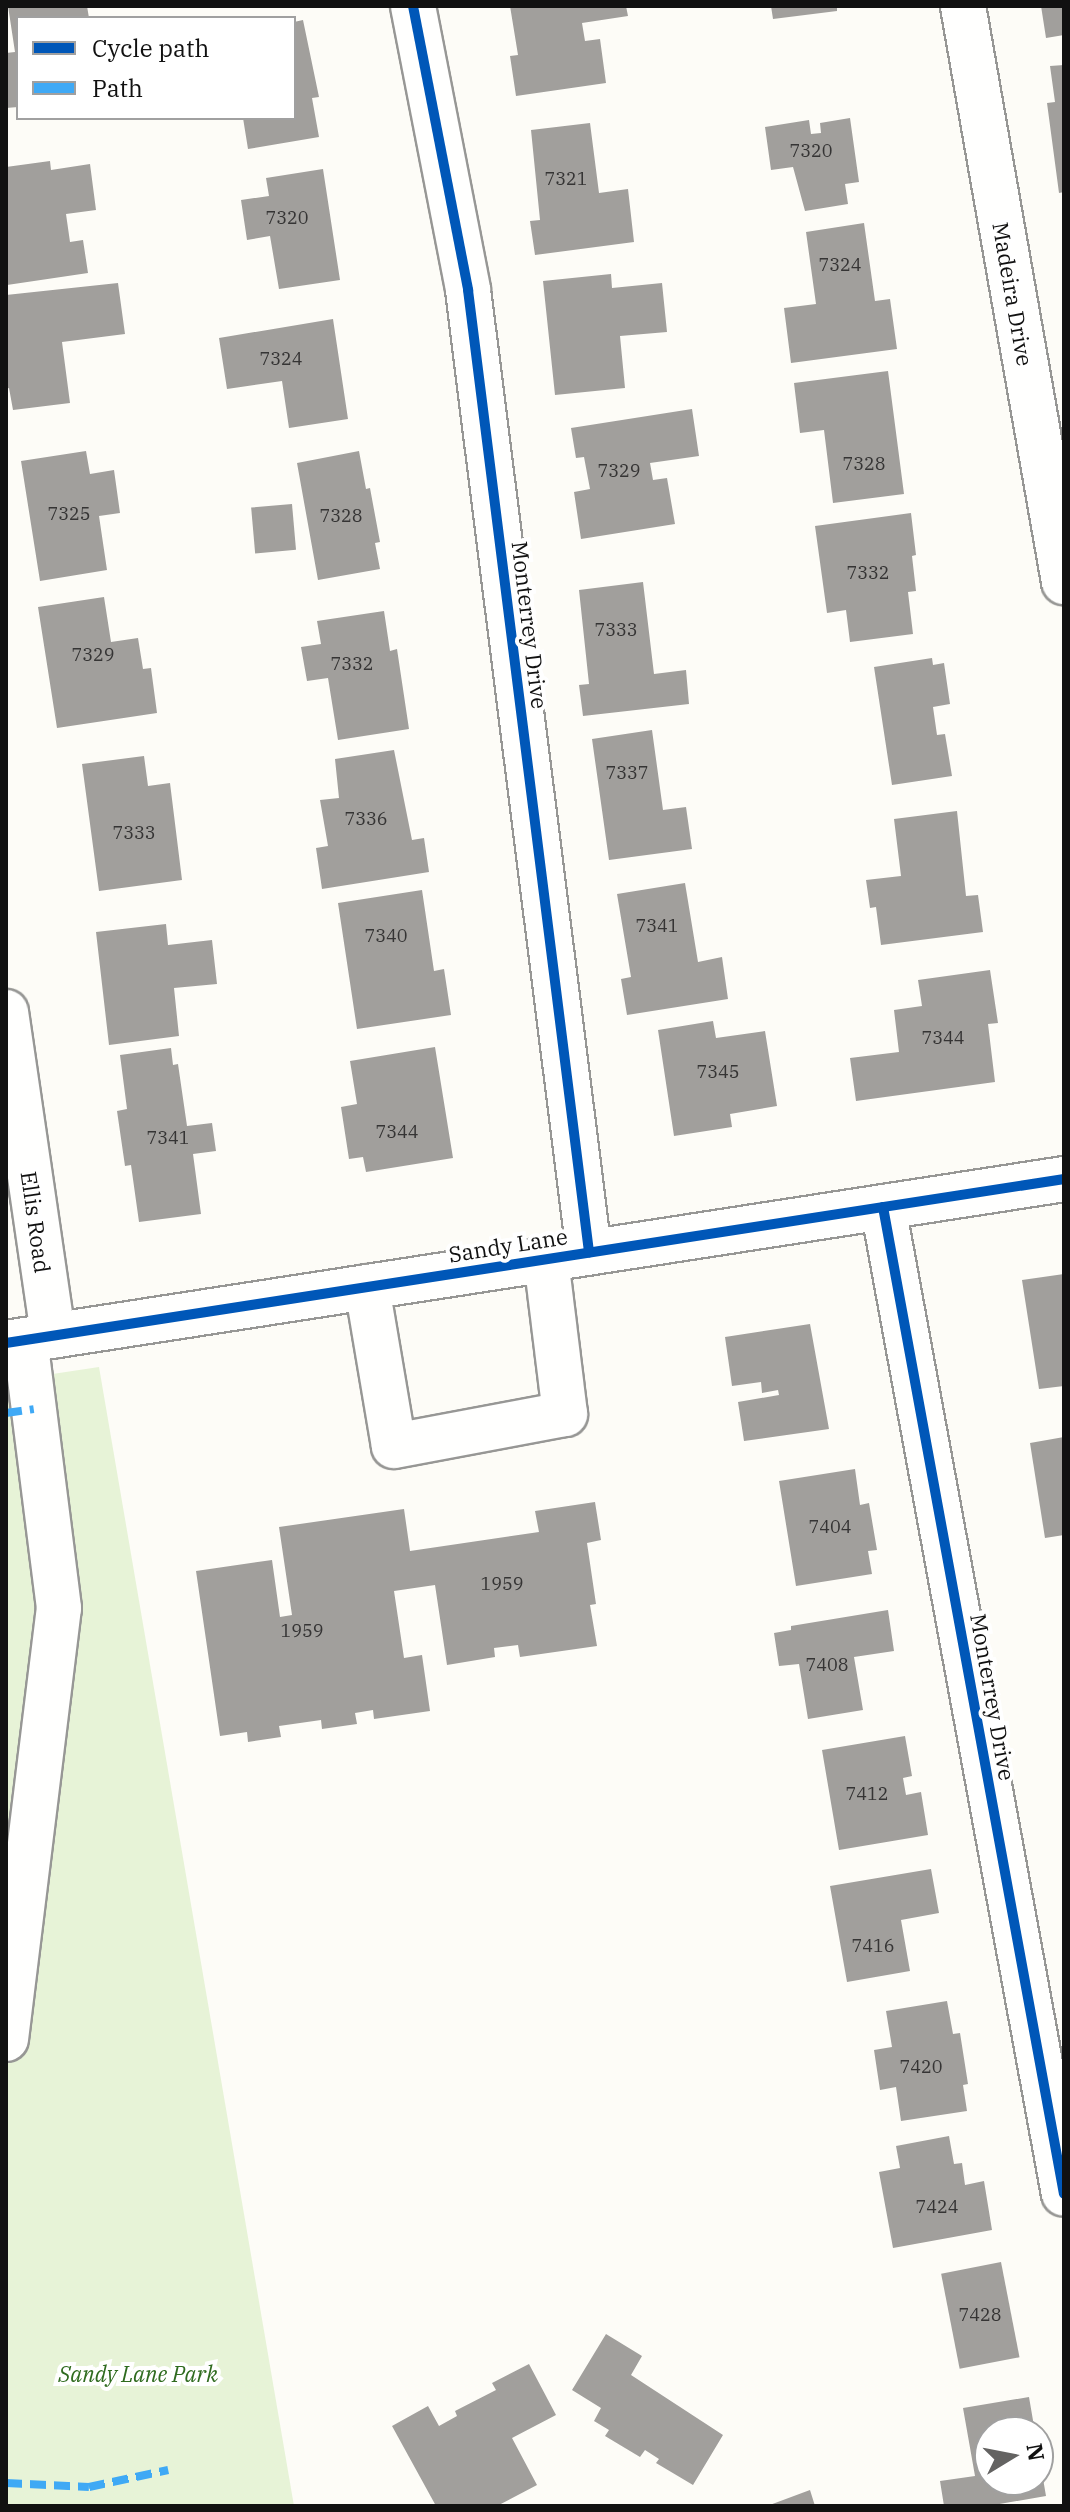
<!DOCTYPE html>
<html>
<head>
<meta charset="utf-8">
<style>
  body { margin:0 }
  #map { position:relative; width:1070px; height:2512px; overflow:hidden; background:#fdfcf7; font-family:"IBM Plex Serif",serif }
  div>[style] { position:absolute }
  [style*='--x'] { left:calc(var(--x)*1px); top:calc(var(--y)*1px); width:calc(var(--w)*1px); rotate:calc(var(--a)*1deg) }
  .green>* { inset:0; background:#e7f3d7 }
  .building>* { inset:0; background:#a19f9c; transform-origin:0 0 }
  .roads { filter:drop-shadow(2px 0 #979795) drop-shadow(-2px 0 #979795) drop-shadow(0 2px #979795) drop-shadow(0 -2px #979795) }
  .minor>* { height:44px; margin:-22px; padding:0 22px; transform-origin:22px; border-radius:22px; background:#fffffe }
  .quiet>* { height:8px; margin-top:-4px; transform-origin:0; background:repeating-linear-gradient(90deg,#3fa9f5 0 16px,transparent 0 24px) }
  .cycleway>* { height:10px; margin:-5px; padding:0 5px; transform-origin:5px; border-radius:5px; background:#0057b8 }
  span { translate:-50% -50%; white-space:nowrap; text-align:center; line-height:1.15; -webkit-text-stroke:8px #fff; paint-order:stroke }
  .number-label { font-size:18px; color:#353434 }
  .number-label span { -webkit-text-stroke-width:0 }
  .street-label { font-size:22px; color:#111 }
  .park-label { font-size:22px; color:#2f6b1f; font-style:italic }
  .frame { position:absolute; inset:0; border:8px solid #111; pointer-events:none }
  .legend { position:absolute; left:16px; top:16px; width:280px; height:104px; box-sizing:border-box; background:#fff; border:2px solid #a0a0a0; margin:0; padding:10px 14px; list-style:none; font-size:24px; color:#111 }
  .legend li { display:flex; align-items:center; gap:16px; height:40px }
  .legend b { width:40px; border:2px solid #a0a0a0 }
  .north { position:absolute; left:974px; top:2416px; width:80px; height:80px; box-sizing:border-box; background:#fff; border:2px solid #a0a0a0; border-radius:50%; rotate:80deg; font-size:22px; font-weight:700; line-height:32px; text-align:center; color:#111 }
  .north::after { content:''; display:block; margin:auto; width:28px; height:36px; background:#646362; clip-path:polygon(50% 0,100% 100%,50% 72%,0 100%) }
</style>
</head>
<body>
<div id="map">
  <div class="green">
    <i style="clip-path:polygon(99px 1367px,294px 2506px,6px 2506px,6px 1381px)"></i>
  </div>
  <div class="building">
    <i style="clip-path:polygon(8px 6px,87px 6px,89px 18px,18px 18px,18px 107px,6px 108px,6px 53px,15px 52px)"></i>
    <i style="clip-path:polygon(510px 6px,626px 6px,628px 16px,582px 23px,585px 41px,600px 39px,606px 83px,516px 96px,510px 56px,518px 55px)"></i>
    <i style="clip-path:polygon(771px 6px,837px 6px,837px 11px,773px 19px)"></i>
    <i style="clip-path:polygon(1041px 6px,1064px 6px,1064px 35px,1046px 38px)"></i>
    <i style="clip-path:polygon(303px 20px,319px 97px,312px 98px,319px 137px,248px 149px,243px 118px,294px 118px,294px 22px)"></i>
    <i style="clip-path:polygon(1064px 65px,1064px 192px,1059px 193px,1047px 103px,1055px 102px,1050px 66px)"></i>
    <i style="clip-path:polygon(850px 118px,859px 182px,845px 184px,848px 204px,805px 211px,793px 167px,771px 170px,765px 127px,809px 120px,811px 134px,821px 133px,820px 123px)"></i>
    <i style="clip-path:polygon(590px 123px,599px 193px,628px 189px,634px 242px,535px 255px,530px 221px,540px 220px,531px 130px)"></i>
    <i style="clip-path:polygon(50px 161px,51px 170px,90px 164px,96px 210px,66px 214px,70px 242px,83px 240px,88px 273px,7px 285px,6px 167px)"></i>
    <i style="clip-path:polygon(323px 169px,340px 280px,279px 289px,270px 236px,247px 240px,241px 200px,269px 196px,266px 178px)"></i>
    <i style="clip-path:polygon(864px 223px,875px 301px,890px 299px,897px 349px,791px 363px,784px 308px,816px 304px,806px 232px)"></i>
    <i style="clip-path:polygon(611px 274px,612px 288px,662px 283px,667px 332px,620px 336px,625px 388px,555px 395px,543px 281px)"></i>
    <i style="clip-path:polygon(118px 283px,125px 334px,62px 342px,70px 403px,13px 410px,9px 388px,6px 389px,6px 295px)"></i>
    <i style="clip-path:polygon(333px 319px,348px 419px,289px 428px,282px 381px,227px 389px,219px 338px)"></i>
    <i style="clip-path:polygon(888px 371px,904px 494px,833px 503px,824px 430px,800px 433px,794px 383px)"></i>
    <i style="clip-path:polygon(692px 409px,699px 456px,650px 463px,653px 480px,667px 478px,675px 524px,581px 539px,574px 492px,590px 489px,584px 457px,576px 458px,571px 428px)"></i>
    <i style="clip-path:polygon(86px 451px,90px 474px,114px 470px,120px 513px,99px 516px,107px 570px,40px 581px,21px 461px)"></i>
    <i style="clip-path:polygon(359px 451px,366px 489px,370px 488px,380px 542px,375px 543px,380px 569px,318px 580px,297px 463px)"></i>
    <i style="left:292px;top:504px;width:46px;height:41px;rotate:85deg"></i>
    <i style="clip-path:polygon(911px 513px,916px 555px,912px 556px,916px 591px,908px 592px,913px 634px,850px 642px,846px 610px,827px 613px,815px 526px)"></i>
    <i style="clip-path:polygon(643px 582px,654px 674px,686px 670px,689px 704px,583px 716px,579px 685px,589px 684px,579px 590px)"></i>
    <i style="clip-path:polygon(104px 597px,111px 642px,138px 638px,143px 669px,151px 668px,157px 713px,57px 728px,38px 607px)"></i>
    <i style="clip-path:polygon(384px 611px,390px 651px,397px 649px,409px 729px,338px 740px,328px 678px,307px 681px,301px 647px,321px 644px,317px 621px)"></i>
    <i style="clip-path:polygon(932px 658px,933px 665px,944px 663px,950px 704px,933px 707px,937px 735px,945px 734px,952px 776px,892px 785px,874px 667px)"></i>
    <i style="clip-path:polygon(652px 730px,663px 810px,686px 807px,692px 849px,609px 860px,592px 739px)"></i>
    <i style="clip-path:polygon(394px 750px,412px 840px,424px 838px,429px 872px,322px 889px,316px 848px,328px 846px,320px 800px,339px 798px,335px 759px)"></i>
    <i style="clip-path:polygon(144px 756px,148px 786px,170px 783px,182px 880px,99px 891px,82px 764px)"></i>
    <i style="clip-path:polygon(957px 811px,966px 896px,978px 895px,983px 932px,881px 945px,876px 907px,870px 908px,866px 880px,901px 876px,894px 819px)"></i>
    <i style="clip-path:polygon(685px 883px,698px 962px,722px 957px,728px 999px,627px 1015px,621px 979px,631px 977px,617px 894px)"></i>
    <i style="clip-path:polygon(422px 890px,434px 971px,444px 969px,451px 1015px,357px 1029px,338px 903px)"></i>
    <i style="clip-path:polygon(166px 924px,168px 945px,212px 940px,217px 984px,174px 988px,179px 1036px,109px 1045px,96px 932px)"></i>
    <i style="clip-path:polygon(990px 970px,998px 1023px,988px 1024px,995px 1082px,856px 1101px,850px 1058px,899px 1052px,894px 1010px,922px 1006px,918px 980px)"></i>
    <i style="clip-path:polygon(713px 1021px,716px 1038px,765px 1031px,777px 1106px,730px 1114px,732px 1127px,674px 1136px,658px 1030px)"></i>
    <i style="clip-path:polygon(435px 1047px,453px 1158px,366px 1172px,363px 1157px,349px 1159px,341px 1107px,357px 1104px,350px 1061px)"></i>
    <i style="clip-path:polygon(171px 1048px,173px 1065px,178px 1064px,187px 1126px,212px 1123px,216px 1151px,193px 1154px,201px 1214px,139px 1222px,131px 1165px,125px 1166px,117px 1111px,127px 1109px,120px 1055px)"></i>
    <i style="clip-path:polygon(1064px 1274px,1064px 1386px,1039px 1389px,1022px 1280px)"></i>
    <i style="clip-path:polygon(810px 1324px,829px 1429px,744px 1441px,738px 1402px,779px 1395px,778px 1390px,762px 1393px,761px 1382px,732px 1386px,725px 1337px)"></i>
    <i style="clip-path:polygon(1064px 1437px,1064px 1535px,1045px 1538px,1030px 1443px)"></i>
    <i style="clip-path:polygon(855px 1469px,860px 1505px,869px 1503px,877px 1550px,868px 1551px,872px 1574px,796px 1586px,779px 1481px)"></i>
    <i style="clip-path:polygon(595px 1502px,601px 1540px,587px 1543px,596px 1604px,590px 1605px,597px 1646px,520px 1657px,518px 1645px,494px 1648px,495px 1657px,447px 1665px,435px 1585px,394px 1591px,404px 1658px,422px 1655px,430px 1711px,374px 1719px,373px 1710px,355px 1713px,357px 1724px,322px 1729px,321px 1720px,279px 1726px,281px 1737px,248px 1742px,247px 1732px,220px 1736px,196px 1571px,272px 1560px,280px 1617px,292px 1615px,279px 1527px,404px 1509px,410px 1551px,539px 1532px,535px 1511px)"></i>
    <i style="clip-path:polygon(888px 1610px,894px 1651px,854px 1657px,863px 1710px,808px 1719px,799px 1664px,779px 1666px,774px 1633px,791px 1630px,791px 1626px)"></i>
    <i style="clip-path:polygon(905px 1736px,912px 1776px,903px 1778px,906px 1795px,921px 1792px,928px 1835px,839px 1850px,822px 1750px)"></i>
    <i style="clip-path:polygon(931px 1869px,939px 1913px,901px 1920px,910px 1971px,847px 1982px,830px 1886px)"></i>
    <i style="clip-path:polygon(947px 2001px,953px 2034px,960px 2033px,968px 2084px,963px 2085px,967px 2111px,901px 2121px,896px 2087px,880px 2090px,874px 2050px,892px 2047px,886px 2011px)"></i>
    <i style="clip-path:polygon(949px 2136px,954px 2164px,962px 2163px,965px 2185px,984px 2181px,992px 2230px,893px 2248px,879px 2172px,900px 2168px,896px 2146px)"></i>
    <i style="left:1001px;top:2262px;width:97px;height:61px;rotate:79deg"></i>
    <i style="clip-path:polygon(606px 2334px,642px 2356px,631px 2375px,723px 2435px,693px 2485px,656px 2463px,659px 2459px,645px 2450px,640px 2457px,605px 2436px,609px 2430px,594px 2421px,601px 2408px,572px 2390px)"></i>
    <i style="clip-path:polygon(529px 2364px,556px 2415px,512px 2438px,537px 2485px,497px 2506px,436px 2506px,392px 2426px,428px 2406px,439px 2426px,457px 2416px,455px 2411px,496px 2390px,492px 2383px)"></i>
    <i style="clip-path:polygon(1029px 2397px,1035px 2432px,990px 2432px,990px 2480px,1038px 2480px,1040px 2461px,1046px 2496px,988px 2506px,944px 2506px,940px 2481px,975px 2476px,963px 2408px)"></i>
    <i style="clip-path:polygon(810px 2490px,815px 2506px,767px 2506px)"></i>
  </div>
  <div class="roads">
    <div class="minor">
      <i style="--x:413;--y:6;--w:289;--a:79"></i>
      <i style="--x:468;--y:290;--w:970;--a:82.83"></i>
      <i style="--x:963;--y:6;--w:585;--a:80.05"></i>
      <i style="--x:6;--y:1012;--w:327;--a:81.7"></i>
      <i style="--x:883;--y:1207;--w:1003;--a:79.61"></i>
      <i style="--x:367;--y:1287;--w:161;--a:80.4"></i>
      <i style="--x:394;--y:1446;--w:174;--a:-10.6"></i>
      <i style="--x:565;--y:1414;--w:156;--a:-97"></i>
      <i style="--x:6;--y:1343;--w:1071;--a:-8.81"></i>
      <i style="--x:6;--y:2039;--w:434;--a:-83"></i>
      <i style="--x:59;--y:1608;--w:270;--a:-97.2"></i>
    </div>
  </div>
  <div class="quiet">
    <i style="--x:6;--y:1413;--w:28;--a:-8"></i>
    <i style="--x:6;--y:2483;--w:83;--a:2.8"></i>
    <i style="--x:89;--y:2487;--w:81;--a:-12.1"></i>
  </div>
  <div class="cycleway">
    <i style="--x:413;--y:6;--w:289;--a:79"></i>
    <i style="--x:468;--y:290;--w:970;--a:82.83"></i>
    <i style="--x:883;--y:1207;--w:1003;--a:79.61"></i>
    <i style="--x:6;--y:1343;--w:1071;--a:-8.81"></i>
  </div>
  <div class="number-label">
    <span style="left:811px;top:151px">7320</span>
    <span style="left:566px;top:179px">7321</span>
    <span style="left:287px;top:218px">7320</span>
    <span style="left:840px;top:265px">7324</span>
    <span style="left:281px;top:359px">7324</span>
    <span style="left:864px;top:464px">7328</span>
    <span style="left:619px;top:471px">7329</span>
    <span style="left:69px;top:514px">7325</span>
    <span style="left:341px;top:516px">7328</span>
    <span style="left:868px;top:573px">7332</span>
    <span style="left:616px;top:630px">7333</span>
    <span style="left:93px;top:655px">7329</span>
    <span style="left:352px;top:664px">7332</span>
    <span style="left:627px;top:773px">7337</span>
    <span style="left:366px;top:819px">7336</span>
    <span style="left:134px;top:833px">7333</span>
    <span style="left:657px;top:926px">7341</span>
    <span style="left:386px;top:936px">7340</span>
    <span style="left:943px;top:1038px">7344</span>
    <span style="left:718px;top:1072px">7345</span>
    <span style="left:397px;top:1132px">7344</span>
    <span style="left:168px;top:1138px">7341</span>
    <span style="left:830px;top:1527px">7404</span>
    <span style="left:502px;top:1584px">1959</span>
    <span style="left:302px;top:1631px">1959</span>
    <span style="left:827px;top:1665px">7408</span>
    <span style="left:867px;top:1794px">7412</span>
    <span style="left:873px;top:1946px">7416</span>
    <span style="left:921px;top:2067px">7420</span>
    <span style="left:937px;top:2207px">7424</span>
    <span style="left:980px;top:2315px">7428</span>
  </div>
  <div class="street-label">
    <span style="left:1013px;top:294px;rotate:80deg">Madeira Drive</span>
    <span style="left:530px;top:625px;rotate:83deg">Monterrey Drive</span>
    <span style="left:36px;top:1222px;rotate:82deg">Ellis Road</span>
    <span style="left:508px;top:1245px;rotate:-9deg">Sandy Lane</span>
    <span style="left:993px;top:1697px;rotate:80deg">Monterrey Drive</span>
  </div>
  <div class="park-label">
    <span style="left:138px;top:2374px">Sandy Lane Park</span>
  </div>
  <div class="frame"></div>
  <ul class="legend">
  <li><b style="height:10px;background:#0057b8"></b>Cycle path</li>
  <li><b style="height:10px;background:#3fa9f5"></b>Path</li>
  </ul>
  <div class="north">N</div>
</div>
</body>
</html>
